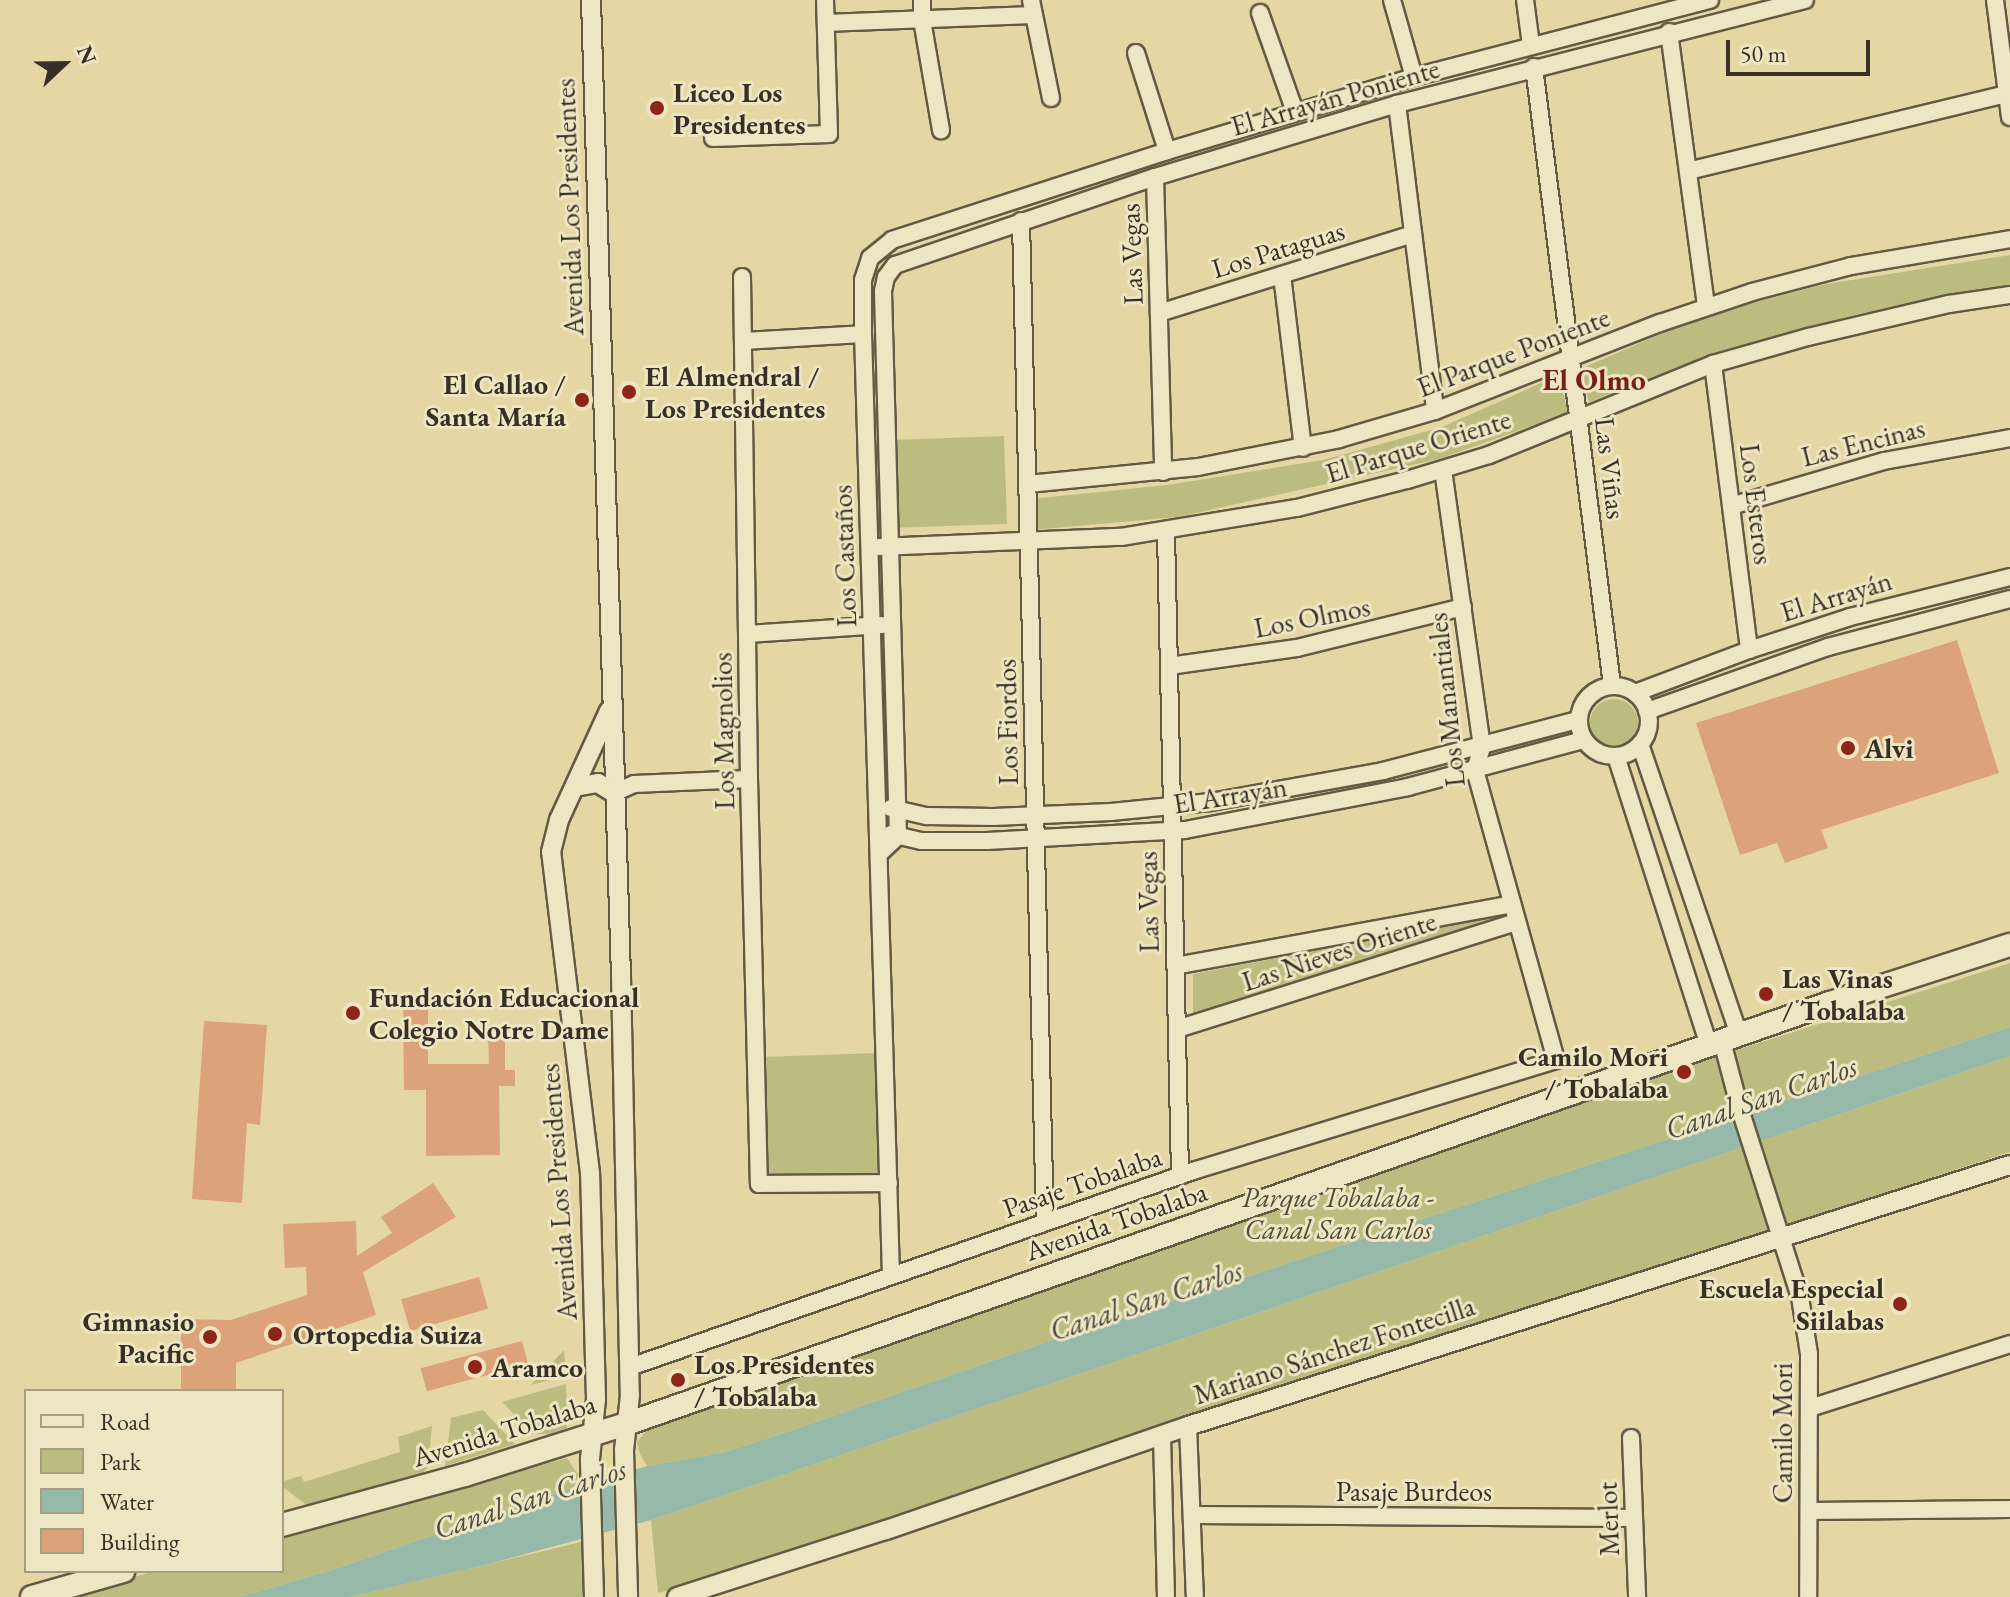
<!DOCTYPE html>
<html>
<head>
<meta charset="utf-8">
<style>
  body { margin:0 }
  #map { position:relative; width:2010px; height:1597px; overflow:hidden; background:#e5d7a3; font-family:"EB Garamond",serif }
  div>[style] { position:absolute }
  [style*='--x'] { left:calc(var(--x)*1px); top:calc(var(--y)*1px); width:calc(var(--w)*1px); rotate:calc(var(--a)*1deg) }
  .green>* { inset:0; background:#bcbc80; transform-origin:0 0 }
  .round { border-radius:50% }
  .water>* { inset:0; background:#96b9aa }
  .building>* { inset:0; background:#dca279; transform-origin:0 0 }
  .roads { filter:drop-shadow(2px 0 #635a45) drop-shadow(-2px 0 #635a45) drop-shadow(0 2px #635a45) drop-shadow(0 -2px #635a45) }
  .minor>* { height:16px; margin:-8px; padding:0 8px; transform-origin:8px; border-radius:8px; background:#eee5c3 }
  .minor>.ring { margin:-8px; padding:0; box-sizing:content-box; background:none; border:16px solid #eee5c3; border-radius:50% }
  .tertiary>* { height:18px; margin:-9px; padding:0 9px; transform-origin:9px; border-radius:9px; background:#eee5c3 }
  .secondary>* { height:22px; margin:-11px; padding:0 11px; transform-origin:11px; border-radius:11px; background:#eee5c3 }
  .dots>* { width:22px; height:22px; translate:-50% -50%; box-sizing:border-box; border:4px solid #eee5c3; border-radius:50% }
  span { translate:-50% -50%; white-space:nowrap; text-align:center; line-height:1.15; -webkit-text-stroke:6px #eee5c3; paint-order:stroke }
  .poi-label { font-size:28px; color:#383026; font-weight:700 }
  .left { translate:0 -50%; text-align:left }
  .right { translate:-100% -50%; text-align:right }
  .street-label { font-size:28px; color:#383026 }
  .park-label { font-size:28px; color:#524c38; font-style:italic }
  .neighbourhood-label { font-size:30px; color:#7a1f14; font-weight:700 }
  .water-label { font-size:30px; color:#4b4b40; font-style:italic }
  .legend { position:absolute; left:24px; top:1389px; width:260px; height:184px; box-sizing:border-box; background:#eee5c3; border:2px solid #a59d84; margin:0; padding:10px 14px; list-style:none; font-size:24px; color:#383026 }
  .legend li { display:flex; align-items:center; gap:16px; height:40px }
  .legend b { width:40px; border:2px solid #a59d84 }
  .north { position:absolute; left:24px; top:24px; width:80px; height:80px; -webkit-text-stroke:6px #eee5c3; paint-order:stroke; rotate:68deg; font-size:22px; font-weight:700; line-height:32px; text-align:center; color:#383026 }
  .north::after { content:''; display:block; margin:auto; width:28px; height:36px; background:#383026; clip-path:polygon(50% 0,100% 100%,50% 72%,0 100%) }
  .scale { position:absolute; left:1726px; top:40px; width:144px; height:36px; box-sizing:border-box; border:4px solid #383026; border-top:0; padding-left:10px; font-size:24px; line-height:28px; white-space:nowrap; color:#383026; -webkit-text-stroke:6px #eee5c3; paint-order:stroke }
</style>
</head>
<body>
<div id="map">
  <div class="green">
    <i style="clip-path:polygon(2010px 255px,2010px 285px,1858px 314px,1713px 353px,1589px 402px,1580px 369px,1705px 315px,1826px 284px)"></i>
    <i style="clip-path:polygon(1559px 375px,1568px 413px,1439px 459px,1178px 517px,1032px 530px,1031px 499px,1167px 485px,1323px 460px,1442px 427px)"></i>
    <i style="left:1004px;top:436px;width:88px;height:112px;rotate:88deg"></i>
    <i class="round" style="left:1590px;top:699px;width:48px;height:48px"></i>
    <i style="clip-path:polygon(1504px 915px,1193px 1015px,1193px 974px)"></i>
    <i style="clip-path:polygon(2010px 963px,2010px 1027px,1047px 1342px,781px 1434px,721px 1453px,647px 1466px,640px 1454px,637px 1442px,646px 1431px,774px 1384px,1580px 1100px)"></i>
    <i style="left:878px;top:1053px;width:120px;height:116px;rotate:88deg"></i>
    <i style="clip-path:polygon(2010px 1056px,2010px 1152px,1165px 1427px,884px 1526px,658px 1593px,651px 1520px)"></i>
    <i style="clip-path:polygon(564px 1350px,566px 1376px,531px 1385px)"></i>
    <i style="clip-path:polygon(566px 1384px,567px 1428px,550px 1434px,533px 1434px,502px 1402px)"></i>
    <i style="clip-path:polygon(483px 1410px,515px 1444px,445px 1466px,451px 1418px)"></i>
    <i style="clip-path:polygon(432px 1426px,428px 1467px,422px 1474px,309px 1507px,284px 1488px,284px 1481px,301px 1476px,304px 1482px,400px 1452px,398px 1437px)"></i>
    <i style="clip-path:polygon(567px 1458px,578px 1475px,574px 1487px,332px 1570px,239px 1597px,62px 1597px,155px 1571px,282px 1571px,282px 1535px)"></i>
    <i style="clip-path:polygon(585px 1541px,586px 1597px,350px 1597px,485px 1565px)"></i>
  </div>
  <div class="water">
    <i style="clip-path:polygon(2010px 1027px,2010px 1056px,651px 1520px,485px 1565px,350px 1597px,239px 1597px,332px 1570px,574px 1487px,647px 1466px,721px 1453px,781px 1434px,1047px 1342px)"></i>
  </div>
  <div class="building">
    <i style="clip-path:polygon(1957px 640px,1999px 773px,1821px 830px,1828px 848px,1785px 863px,1777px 843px,1740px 855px,1696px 723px)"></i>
    <i style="clip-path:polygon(403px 998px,428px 998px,428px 1064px,489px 1064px,488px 1035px,505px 1035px,505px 1070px,515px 1070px,515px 1086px,499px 1086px,500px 1155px,426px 1156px,426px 1090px,404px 1090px)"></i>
    <i style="clip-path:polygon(204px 1021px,267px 1025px,260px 1125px,247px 1123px,242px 1203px,192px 1199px)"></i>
    <i style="clip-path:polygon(433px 1183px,456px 1217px,363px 1272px,376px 1315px,236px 1363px,236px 1391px,181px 1391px,181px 1319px,231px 1320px,307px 1295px,306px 1267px,285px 1268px,283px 1224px,356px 1221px,357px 1256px,392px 1233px,381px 1217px)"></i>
    <i style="left:479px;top:1277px;width:33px;height:81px;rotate:74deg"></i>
    <i style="left:522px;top:1341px;width:24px;height:105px;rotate:75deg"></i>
  </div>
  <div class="roads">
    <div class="minor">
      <i style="--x:922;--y:0;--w:20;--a:90"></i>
      <i style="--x:922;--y:20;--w:112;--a:80.2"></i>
      <i style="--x:1031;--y:0;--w:100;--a:78.5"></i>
      <i style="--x:1392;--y:0;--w:80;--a:74.1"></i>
      <i style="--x:1525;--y:0;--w:45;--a:82.4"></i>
      <i style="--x:1995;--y:0;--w:118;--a:82.7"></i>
      <i style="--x:1260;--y:13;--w:105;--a:70.5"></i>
      <i style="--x:826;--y:23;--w:206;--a:-2.2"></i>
      <i style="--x:1669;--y:32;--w:277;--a:82.3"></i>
      <i style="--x:1136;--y:53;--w:103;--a:72.4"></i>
      <i style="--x:1534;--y:67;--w:623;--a:82.81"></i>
      <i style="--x:1397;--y:104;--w:309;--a:82.9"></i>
      <i style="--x:713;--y:138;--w:116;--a:-2"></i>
      <i style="--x:829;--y:134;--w:134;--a:-91.7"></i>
      <i style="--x:1688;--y:171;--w:328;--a:-13.6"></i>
      <i style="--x:1155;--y:177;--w:295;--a:88.4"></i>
      <i style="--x:1021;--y:221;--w:1000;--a:88.63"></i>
      <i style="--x:1282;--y:275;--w:174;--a:83.1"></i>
      <i style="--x:742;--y:277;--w:502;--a:89.2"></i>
      <i style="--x:749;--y:779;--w:405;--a:88.6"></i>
      <i style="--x:759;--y:1184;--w:130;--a:-0.4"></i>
      <i style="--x:1159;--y:313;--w:266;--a:-17.3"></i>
      <i style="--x:743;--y:341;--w:120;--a:-3.3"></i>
      <i style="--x:1713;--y:364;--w:288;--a:82.8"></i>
      <i style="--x:1028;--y:484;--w:171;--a:-5.7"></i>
      <i style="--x:1198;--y:467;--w:144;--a:-11.2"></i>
      <i style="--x:1339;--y:439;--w:100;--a:-16.3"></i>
      <i style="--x:1435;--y:411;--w:242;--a:-21.4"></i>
      <i style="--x:1660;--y:323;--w:97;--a:-18.6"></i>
      <i style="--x:1752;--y:292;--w:102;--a:-14.7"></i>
      <i style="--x:1851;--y:266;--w:161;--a:-9.6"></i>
      <i style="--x:1731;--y:506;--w:159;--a:-16.4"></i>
      <i style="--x:1884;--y:461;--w:128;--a:-10.3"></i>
      <i style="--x:1166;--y:532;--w:644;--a:88.75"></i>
      <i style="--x:879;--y:547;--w:242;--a:-2.4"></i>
      <i style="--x:1121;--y:537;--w:178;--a:-9.4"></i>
      <i style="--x:1297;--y:508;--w:114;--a:-14.3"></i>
      <i style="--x:1407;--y:480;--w:86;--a:-17"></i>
      <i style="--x:1489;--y:455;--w:242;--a:-22.1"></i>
      <i style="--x:1713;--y:364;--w:99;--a:-15.9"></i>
      <i style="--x:1808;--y:337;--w:145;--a:-13.2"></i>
      <i style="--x:1949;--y:304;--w:62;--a:-8.4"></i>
      <i style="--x:748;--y:634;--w:134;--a:-3.8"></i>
      <i style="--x:1169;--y:666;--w:129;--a:-8"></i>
      <i style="--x:1297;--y:648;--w:171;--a:-13.9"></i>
      <i class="ring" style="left:1579px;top:686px;width:54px;height:54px"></i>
      <i style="--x:1635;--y:693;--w:122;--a:-20.7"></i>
      <i style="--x:1749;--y:650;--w:106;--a:-18.1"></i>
      <i style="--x:1850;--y:617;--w:165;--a:-14"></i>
      <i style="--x:1647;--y:711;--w:192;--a:-19.5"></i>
      <i style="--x:1828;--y:647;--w:188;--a:-14.8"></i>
      <i style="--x:1640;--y:744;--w:307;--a:71.2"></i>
      <i style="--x:1616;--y:756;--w:305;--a:72.2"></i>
      <i style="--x:614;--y:793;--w:22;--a:-24"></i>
      <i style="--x:634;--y:784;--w:115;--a:-2.5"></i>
      <i style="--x:891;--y:808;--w:37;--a:13"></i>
      <i style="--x:927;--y:816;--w:66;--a:0.9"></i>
      <i style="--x:993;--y:817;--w:118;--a:-2.4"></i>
      <i style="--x:1111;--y:812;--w:100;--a:-5.7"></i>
      <i style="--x:1211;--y:802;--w:175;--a:-10.2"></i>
      <i style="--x:1383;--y:771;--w:202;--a:-14.7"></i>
      <i style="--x:891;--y:834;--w:31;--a:13"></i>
      <i style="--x:921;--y:841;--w:66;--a:0"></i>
      <i style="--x:987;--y:841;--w:198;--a:-3.2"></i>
      <i style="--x:1185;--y:830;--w:227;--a:-10.9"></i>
      <i style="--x:1408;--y:787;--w:181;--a:-15"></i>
      <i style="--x:879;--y:854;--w:26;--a:-43"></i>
      <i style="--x:898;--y:836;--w:545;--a:-91.58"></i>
      <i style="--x:883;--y:291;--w:14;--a:-78"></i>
      <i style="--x:886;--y:277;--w:15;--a:-53"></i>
      <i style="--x:895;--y:265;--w:274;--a:-18.7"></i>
      <i style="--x:1155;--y:177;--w:253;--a:-16.8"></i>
      <i style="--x:1397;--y:104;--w:421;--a:-14.3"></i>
      <i style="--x:1175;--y:966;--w:343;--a:-10.4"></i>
      <i style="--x:1177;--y:1029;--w:356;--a:-17.5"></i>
      <i style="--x:1722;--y:1041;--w:67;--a:75.3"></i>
      <i style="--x:1739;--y:1106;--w:201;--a:72.3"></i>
      <i style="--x:1800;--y:1297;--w:58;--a:81"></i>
      <i style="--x:1809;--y:1354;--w:243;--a:90.2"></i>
      <i style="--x:891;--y:1276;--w:942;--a:-91.7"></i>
      <i style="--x:863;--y:334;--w:54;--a:-90"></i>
      <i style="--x:863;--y:280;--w:23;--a:-72"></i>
      <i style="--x:870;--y:258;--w:28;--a:-39"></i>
      <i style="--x:892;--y:240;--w:289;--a:-17.9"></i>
      <i style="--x:1167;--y:151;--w:258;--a:-16.7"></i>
      <i style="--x:1414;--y:77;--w:306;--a:-14.6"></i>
      <i style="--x:630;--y:1367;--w:599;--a:-19.19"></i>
      <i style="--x:1196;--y:1170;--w:376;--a:-17"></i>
      <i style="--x:1556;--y:1060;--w:301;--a:-105.6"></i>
      <i style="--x:1475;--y:770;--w:24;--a:-73"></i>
      <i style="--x:1482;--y:747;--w:280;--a:-98"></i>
      <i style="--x:1810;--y:1408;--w:210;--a:-17.7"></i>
      <i style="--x:1188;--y:1426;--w:171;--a:87.7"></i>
      <i style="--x:1162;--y:1435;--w:162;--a:88.6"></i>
      <i style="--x:1631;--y:1438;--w:159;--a:87.8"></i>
      <i style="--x:1809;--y:1511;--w:201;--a:-0.6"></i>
      <i style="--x:1194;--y:1515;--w:439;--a:0.4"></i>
    </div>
    <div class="tertiary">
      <i style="--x:591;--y:0;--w:976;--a:88.24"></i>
      <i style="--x:621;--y:976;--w:419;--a:88.8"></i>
      <i style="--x:630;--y:1395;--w:55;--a:96.2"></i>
      <i style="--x:624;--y:1450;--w:147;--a:88.4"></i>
      <i style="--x:575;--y:787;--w:23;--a:-10"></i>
      <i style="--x:598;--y:783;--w:19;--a:32"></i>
      <i style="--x:594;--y:1597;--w:138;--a:-91.7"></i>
      <i style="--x:590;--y:1459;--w:60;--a:-84.3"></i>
      <i style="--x:596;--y:1399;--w:226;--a:-91.5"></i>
      <i style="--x:590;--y:1173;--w:323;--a:-96.9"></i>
      <i style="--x:551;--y:852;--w:33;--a:-76"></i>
      <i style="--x:559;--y:820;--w:120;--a:-65.4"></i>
      <i style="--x:677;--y:1597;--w:219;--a:-17.8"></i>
      <i style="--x:886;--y:1530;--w:319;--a:-19"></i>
      <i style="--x:1188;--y:1426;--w:862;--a:-17.62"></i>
    </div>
    <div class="secondary">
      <i style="--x:282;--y:1525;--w:190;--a:-15.3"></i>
      <i style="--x:465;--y:1475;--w:172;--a:-17.6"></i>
      <i style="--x:629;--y:1423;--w:1272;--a:-19.28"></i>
      <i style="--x:1830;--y:1003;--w:189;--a:-17.9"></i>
      <i style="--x:32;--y:1597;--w:95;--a:-15.9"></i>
    </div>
  </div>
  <div class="dots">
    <i style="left:657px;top:108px;background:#8f2418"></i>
    <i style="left:629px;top:392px;background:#8f2418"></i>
    <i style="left:582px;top:400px;background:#8f2418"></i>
    <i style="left:1848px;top:748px;background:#8f2418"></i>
    <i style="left:1766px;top:994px;background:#8f2418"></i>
    <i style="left:353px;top:1013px;background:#8f2418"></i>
    <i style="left:1684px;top:1072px;background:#8f2418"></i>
    <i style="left:1900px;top:1304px;background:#8f2418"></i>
    <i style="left:275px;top:1334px;background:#8f2418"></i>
    <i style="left:210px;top:1337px;background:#8f2418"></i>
    <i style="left:475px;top:1367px;background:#8f2418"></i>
    <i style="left:678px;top:1380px;background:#8f2418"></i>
  </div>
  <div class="poi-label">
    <span class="left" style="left:673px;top:108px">Liceo Los<br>Presidentes</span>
    <span class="left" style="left:645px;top:392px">El Almendral /<br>Los Presidentes</span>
    <span class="right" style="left:566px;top:400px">El Callao /<br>Santa María</span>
    <span class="left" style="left:1864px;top:748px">Alvi</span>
    <span class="left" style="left:1782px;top:994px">Las Vinas<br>/ Tobalaba</span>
    <span class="left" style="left:369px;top:1013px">Fundación Educacional<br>Colegio Notre Dame</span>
    <span class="right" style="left:1668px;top:1072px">Camilo Mori<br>/ Tobalaba</span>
    <span class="right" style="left:1884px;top:1304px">Escuela Especial<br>Siilabas</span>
    <span class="right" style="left:194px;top:1337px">Gimnasio<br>Pacific</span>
    <span class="left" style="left:293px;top:1334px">Ortopedia Suiza</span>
    <span class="left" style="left:694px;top:1380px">Los Presidentes<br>/ Tobalaba</span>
    <span class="left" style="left:491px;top:1367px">Aramco</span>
  </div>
  <div class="street-label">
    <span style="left:1335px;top:97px;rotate:-16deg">El Arrayán Poniente</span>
    <span style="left:569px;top:207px;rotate:-92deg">Avenida Los Presidentes</span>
    <span style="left:1278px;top:249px;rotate:-17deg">Los Pataguas</span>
    <span style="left:1131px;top:254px;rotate:-92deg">Las Vegas</span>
    <span style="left:1513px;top:352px;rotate:-21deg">El Parque Poniente</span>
    <span style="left:1863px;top:442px;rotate:-14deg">Las Encinas</span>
    <span style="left:1418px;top:446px;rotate:-17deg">El Parque Oriente</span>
    <span style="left:1611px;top:468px;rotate:83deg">Las Viñas</span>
    <span style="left:1757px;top:504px;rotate:83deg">Los Esteros</span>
    <span style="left:844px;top:556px;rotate:-92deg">Los Castaños</span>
    <span style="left:1836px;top:596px;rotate:-17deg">El Arrayán</span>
    <span style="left:1312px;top:617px;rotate:-11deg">Los Olmos</span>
    <span style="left:1446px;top:700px;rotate:-96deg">Los Manantiales</span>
    <span style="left:1007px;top:722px;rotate:-91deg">Los Fiordos</span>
    <span style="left:723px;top:731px;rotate:-91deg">Los Magnolios</span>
    <span style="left:1230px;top:795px;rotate:-9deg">El Arrayán</span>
    <span style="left:1148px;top:902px;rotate:-91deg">Las Vegas</span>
    <span style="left:1339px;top:951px;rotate:-18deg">Las Nieves Oriente</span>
    <span style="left:1082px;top:1182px;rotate:-19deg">Pasaje Tobalaba</span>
    <span style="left:558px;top:1192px;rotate:-94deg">Avenida Los Presidentes</span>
    <span style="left:1116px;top:1221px;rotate:-19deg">Avenida Tobalaba</span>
    <span style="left:1334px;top:1350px;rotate:-18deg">Mariano Sánchez Fontecilla</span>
    <span style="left:504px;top:1430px;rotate:-17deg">Avenida Tobalaba</span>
    <span style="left:1782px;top:1433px;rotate:-90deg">Camilo Mori</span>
    <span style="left:1414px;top:1491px">Pasaje Burdeos</span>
    <span style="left:1608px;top:1519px;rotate:-92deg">Merlot</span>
  </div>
  <div class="park-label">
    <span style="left:1338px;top:1213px">Parque Tobalaba -<br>Canal San Carlos</span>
  </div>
  <div class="neighbourhood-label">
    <span style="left:1594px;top:380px">El Olmo</span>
  </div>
  <div class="water-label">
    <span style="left:1761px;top:1098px;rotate:-19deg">Canal San Carlos</span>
    <span style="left:1146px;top:1301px;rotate:-18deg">Canal San Carlos</span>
    <span style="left:530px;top:1499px;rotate:-18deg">Canal San Carlos</span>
  </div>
  <ul class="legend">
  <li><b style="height:10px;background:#eee5c3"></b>Road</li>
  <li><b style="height:22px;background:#bcbc80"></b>Park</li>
  <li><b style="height:22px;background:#96b9aa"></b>Water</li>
  <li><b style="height:22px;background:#dca279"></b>Building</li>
  </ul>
  <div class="north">N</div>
  <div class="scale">50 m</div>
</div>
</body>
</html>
